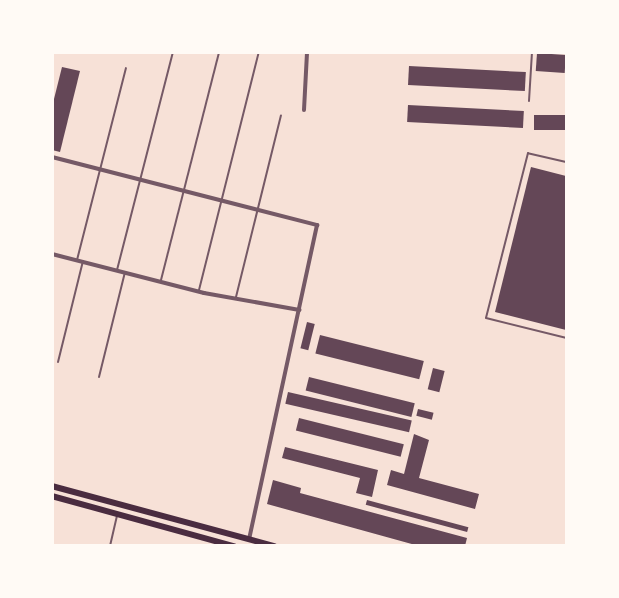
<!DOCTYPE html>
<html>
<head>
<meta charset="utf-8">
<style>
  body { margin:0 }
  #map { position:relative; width:619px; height:598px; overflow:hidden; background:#f7e1d7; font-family:"Titillium Web",sans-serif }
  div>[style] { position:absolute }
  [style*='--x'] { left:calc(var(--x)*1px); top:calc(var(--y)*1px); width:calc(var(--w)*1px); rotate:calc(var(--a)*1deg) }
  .building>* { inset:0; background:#644757; transform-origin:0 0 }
  .service>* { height:2px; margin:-1px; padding:0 1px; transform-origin:1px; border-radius:1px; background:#755966 }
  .minor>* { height:4px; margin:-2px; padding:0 2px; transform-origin:2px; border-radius:2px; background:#755966 }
  .secondary>* { height:5.5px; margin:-2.75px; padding:0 2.75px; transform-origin:2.75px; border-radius:2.75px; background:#4a2c40 }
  span { translate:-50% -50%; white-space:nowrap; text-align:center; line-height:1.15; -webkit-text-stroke:5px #fffaf5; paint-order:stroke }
  .frame { position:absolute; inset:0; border:54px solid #fffaf5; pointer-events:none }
</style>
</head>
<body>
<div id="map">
  <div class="building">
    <i style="left:537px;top:53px;width:29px;height:18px;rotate:4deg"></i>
    <i style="left:409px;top:66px;width:117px;height:19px;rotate:3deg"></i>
    <i style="clip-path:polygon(62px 67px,80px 71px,60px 152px,52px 150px,52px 107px)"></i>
    <i style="left:408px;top:105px;width:116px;height:17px;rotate:3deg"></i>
    <i style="left:534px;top:115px;width:32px;height:15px"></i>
    <i style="clip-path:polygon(531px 167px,566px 176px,566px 330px,495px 312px)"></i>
    <i style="left:307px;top:322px;width:8px;height:27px;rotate:14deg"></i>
    <i style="left:320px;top:335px;width:107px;height:19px;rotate:14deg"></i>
    <i style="left:433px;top:368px;width:12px;height:22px;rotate:14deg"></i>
    <i style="left:309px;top:377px;width:109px;height:14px;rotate:14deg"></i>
    <i style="left:288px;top:392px;width:127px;height:12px;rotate:13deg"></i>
    <i style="left:418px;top:409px;width:16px;height:7px;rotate:14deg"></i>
    <i style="left:299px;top:418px;width:108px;height:13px;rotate:14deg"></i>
    <i style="clip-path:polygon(414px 434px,429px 440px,419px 478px,479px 494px,475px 509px,387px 485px,391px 470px,404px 474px)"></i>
    <i style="clip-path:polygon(285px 447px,378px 470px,372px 497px,356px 493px,360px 478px,282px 458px)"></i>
    <i style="clip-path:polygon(273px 480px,301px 488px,300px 493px,467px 538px,465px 546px,419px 546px,267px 504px)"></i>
    <i style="left:367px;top:500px;width:105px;height:5px;rotate:15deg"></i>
  </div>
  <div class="service">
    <i style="--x:529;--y:101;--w:49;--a:-86.5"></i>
    <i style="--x:566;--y:162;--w:39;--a:-167"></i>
    <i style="--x:528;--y:153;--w:170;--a:104.3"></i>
    <i style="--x:486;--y:318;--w:82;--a:14"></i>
    <i style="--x:77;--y:260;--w:198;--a:-75.7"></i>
    <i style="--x:117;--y:270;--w:225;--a:-75.6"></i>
    <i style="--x:161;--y:280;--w:235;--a:-75.7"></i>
    <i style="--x:199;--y:290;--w:245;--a:-75.9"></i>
    <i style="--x:236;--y:297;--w:187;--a:-76.1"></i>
    <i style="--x:58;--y:362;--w:104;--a:-76.1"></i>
    <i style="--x:99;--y:377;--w:108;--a:-76.1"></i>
    <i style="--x:110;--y:546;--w:31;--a:-77"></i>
  </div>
  <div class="minor">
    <i style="--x:304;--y:110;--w:58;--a:-87"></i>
    <i style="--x:52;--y:157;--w:274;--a:14.4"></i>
    <i style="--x:317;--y:225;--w:321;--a:102.2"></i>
    <i style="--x:52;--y:254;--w:157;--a:14.4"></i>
    <i style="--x:204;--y:293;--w:97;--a:10.1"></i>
  </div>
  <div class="secondary">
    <i style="--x:52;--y:486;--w:230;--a:15.1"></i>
    <i style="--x:52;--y:496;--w:189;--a:15.4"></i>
  </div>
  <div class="frame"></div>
</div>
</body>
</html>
